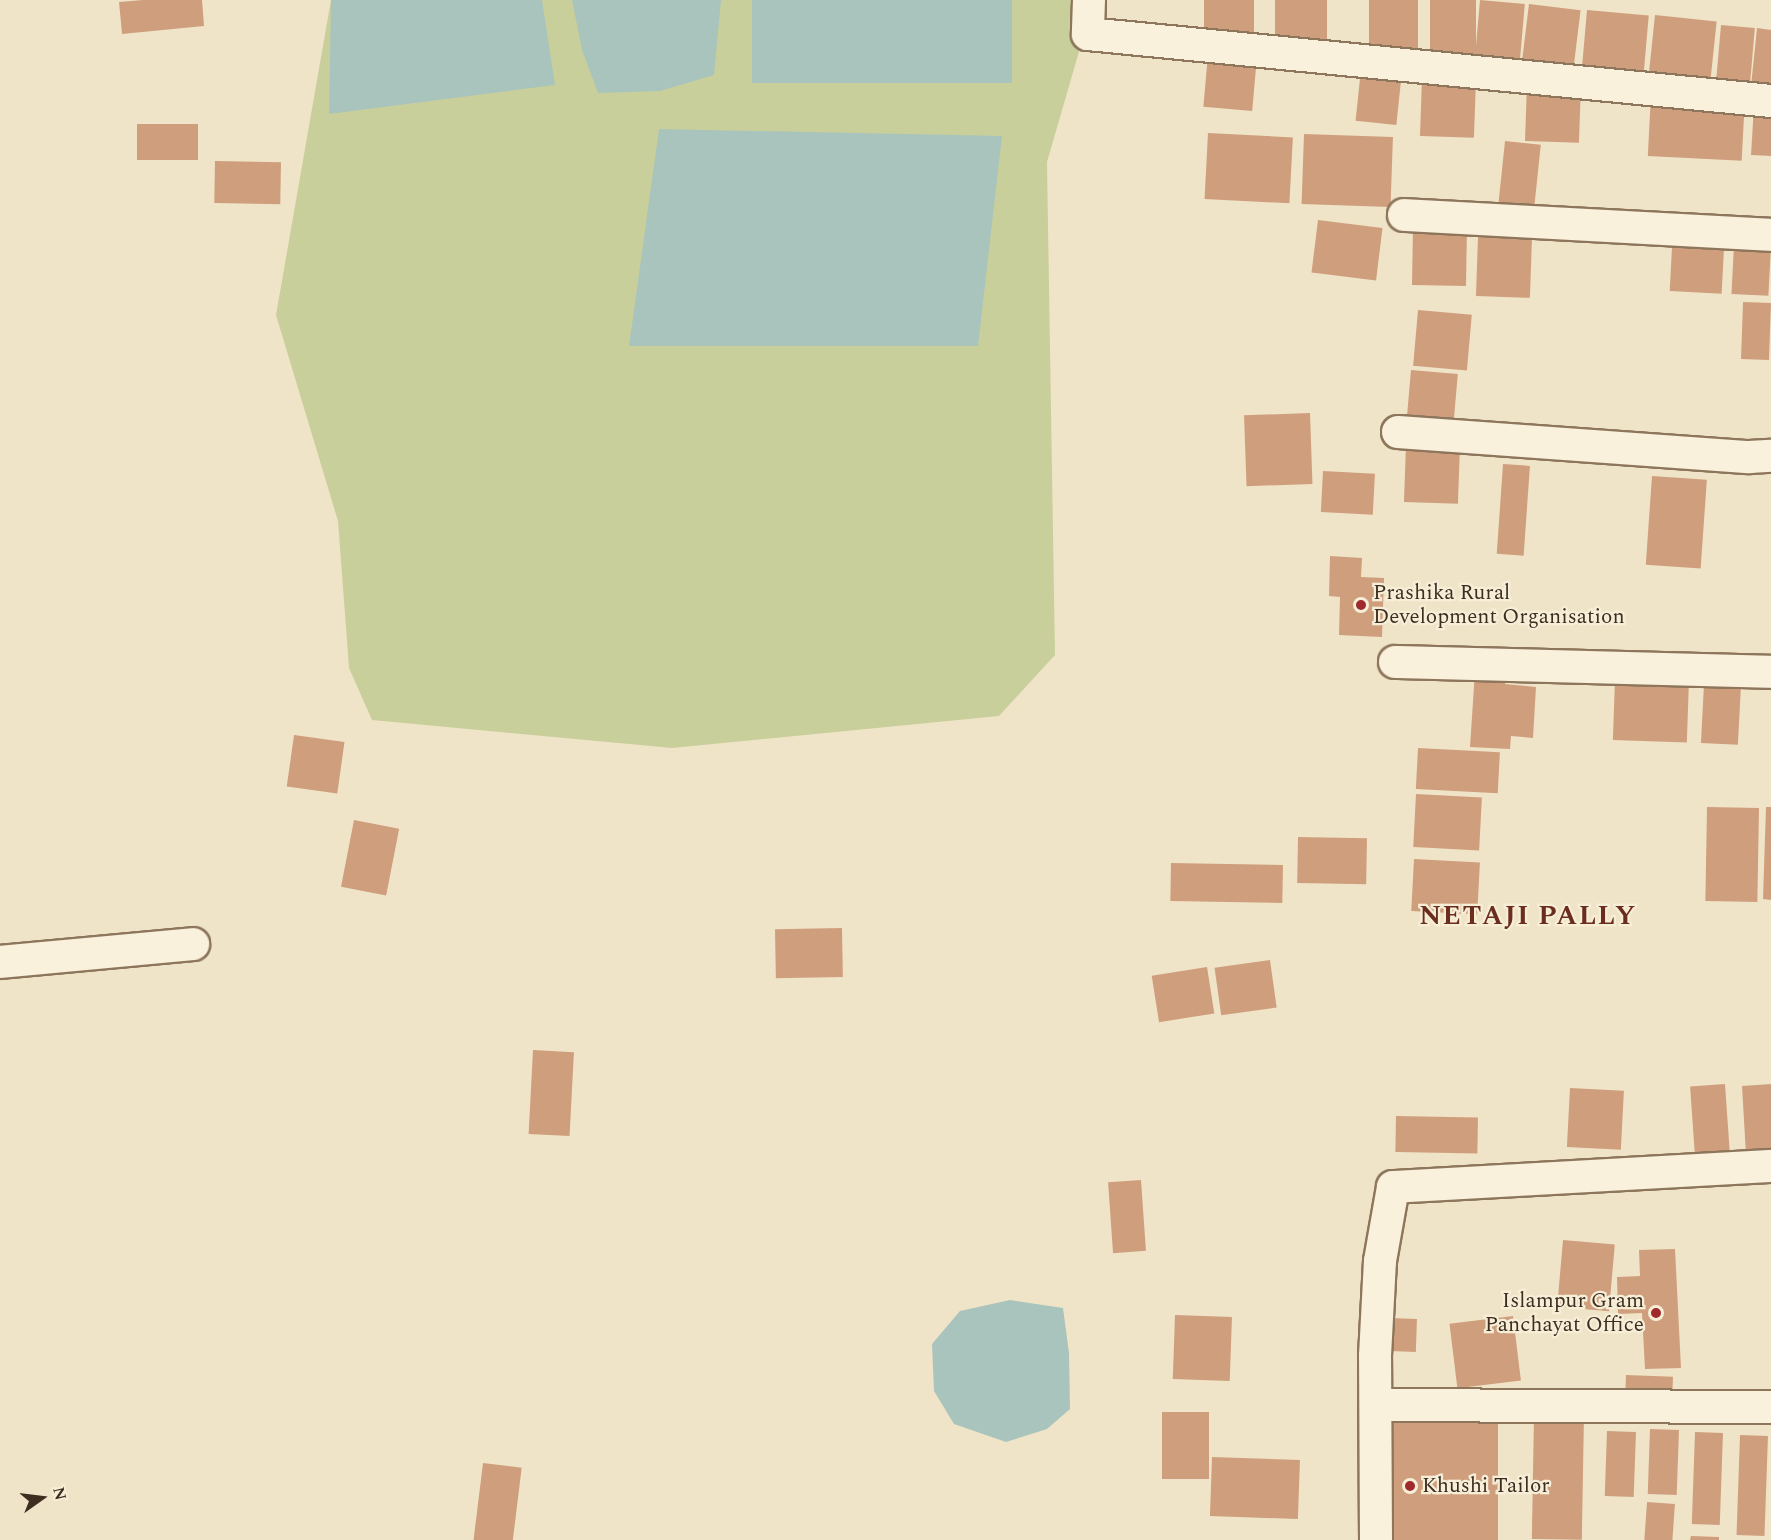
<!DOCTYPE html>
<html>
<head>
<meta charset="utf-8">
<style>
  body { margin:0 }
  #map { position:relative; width:1771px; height:1540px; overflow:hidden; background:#f0e4c8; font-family:Spectral,serif }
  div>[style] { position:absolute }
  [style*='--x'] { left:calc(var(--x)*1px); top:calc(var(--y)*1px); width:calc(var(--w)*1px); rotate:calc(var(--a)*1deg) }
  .green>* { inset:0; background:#c9cf9b }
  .water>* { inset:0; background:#a9c4bc; transform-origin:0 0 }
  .building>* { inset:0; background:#cf9f7d; transform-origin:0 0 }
  .roads { filter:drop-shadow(2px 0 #8d765c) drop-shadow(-2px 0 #8d765c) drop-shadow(0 2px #8d765c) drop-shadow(0 -2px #8d765c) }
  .street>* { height:32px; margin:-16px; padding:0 16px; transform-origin:16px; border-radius:16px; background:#faf1dc }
  .dots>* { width:16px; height:16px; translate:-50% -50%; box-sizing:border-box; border:3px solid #f7eed8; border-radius:50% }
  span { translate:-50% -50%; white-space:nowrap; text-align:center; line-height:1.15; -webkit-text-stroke:4.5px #f7eed8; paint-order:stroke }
  .poi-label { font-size:21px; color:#3d2e20 }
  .left { translate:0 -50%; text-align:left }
  .right { translate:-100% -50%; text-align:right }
  .district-label { font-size:27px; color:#6b2e1e; font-weight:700; letter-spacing:1.5px }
  .north { position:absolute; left:12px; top:1468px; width:60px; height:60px; -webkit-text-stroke:4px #f7eed8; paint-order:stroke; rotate:76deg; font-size:16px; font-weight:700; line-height:24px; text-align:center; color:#3d2e20 }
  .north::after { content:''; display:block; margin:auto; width:21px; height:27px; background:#3d2e20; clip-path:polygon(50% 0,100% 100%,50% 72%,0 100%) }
</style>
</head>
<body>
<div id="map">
  <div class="green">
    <i style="clip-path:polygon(331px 0,1094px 0,1047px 162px,1055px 655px,999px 716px,672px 748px,372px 720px,349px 668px,338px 521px,276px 315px)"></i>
  </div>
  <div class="water">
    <i style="clip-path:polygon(331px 0,542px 0,555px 85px,329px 114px)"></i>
    <i style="clip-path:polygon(572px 0,721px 0,714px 75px,660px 91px,598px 93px,582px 50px)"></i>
    <i style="left:752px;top:0;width:260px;height:83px"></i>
    <i style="clip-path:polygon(659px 129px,1002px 136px,978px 346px,629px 346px)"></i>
    <i style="clip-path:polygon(1010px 1300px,1063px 1308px,1069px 1353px,1070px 1409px,1047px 1429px,1006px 1442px,954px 1424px,934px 1391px,932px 1344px,960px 1311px)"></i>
  </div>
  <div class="building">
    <i style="clip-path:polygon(143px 0,202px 0,204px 26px,122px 34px,119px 2px)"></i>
    <i style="left:1204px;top:0;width:50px;height:43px"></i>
    <i style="left:1275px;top:0;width:52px;height:46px"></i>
    <i style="left:1369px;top:0;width:49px;height:53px"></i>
    <i style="left:1430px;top:0;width:46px;height:58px"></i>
    <i style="left:1480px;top:0;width:45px;height:64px;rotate:5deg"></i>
    <i style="left:1529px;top:4px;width:52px;height:65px;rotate:7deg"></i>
    <i style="left:1587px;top:10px;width:62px;height:64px;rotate:5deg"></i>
    <i style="left:1655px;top:15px;width:62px;height:65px;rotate:6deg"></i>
    <i style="left:1721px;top:25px;width:34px;height:58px;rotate:5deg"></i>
    <i style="clip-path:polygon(1757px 28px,1771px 30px,1771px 88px,1751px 86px)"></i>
    <i style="left:1208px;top:54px;width:49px;height:53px;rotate:5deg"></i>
    <i style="left:1361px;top:69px;width:41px;height:52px;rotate:6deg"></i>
    <i style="left:1422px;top:78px;width:54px;height:58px;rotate:2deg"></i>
    <i style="left:1527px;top:83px;width:54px;height:58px;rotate:2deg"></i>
    <i style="left:1651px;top:95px;width:94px;height:61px;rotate:3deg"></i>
    <i style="clip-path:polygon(1754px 106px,1771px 107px,1771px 156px,1751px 155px)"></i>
    <i style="left:137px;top:124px;width:61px;height:36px"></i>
    <i style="left:1208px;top:133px;width:85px;height:66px;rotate:3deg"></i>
    <i style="left:1304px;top:134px;width:89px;height:70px;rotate:2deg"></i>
    <i style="left:1505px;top:141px;width:36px;height:68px;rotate:6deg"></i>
    <i style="left:215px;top:161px;width:66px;height:42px;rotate:1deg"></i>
    <i style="left:1318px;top:220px;width:65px;height:53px;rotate:7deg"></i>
    <i style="left:1413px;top:227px;width:54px;height:58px;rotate:1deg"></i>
    <i style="left:1478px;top:237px;width:54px;height:59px;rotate:2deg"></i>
    <i style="left:1734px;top:245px;width:37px;height:49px;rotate:3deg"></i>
    <i style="left:1672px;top:247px;width:52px;height:44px;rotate:3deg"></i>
    <i style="left:1743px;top:302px;width:28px;height:57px;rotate:2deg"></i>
    <i style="left:1418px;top:310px;width:54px;height:56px;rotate:5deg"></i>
    <i style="left:1411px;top:370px;width:47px;height:57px;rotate:5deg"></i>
    <i style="left:1310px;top:413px;width:71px;height:66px;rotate:88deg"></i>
    <i style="left:1406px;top:444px;width:54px;height:58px;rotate:2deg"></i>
    <i style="left:1503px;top:464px;width:27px;height:90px;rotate:4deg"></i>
    <i style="left:1323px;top:471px;width:52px;height:41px;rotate:3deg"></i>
    <i style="left:1652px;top:476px;width:55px;height:89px;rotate:4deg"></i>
    <i style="clip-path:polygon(1330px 556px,1362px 558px,1361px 577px,1384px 578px,1382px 637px,1339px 635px,1340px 597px,1329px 596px)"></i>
    <i style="clip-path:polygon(1475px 671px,1506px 673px,1505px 684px,1536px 687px,1533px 738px,1511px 736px,1510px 749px,1470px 747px)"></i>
    <i style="left:1615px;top:679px;width:74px;height:61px;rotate:2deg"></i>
    <i style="left:1704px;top:684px;width:37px;height:59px;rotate:3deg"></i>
    <i style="left:294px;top:735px;width:51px;height:52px;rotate:8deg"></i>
    <i style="left:1418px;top:748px;width:82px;height:41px;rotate:3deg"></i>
    <i style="left:1416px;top:794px;width:66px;height:53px;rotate:3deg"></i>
    <i style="left:1707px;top:807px;width:52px;height:94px;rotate:1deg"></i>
    <i style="clip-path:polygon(1766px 807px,1771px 807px,1771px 900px,1763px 899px)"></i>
    <i style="left:354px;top:820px;width:46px;height:68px;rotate:11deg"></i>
    <i style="left:1298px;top:837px;width:69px;height:46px;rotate:1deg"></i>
    <i style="left:1414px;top:859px;width:66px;height:52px;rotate:3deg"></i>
    <i style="left:1171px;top:863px;width:112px;height:38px;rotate:1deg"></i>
    <i style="left:842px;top:928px;width:49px;height:67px;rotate:89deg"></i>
    <i style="left:1270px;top:960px;width:48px;height:56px;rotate:82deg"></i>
    <i style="left:1207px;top:967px;width:47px;height:56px;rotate:81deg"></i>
    <i style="left:533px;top:1050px;width:41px;height:84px;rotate:3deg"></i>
    <i style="left:1725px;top:1084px;width:69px;height:35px;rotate:86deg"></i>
    <i style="clip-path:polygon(1771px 1084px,1771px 1153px,1746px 1155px,1742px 1086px)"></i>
    <i style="left:1570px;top:1088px;width:54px;height:59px;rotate:3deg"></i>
    <i style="left:1396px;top:1116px;width:82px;height:36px;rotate:1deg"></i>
    <i style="left:1141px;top:1180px;width:71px;height:33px;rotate:86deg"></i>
    <i style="left:1563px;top:1240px;width:52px;height:67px;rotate:5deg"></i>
    <i style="clip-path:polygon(1675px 1249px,1681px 1368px,1645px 1369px,1642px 1313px,1618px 1314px,1617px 1277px,1640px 1276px,1639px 1250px)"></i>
    <i style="left:1175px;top:1315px;width:57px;height:64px;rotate:2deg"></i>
    <i style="left:1513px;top:1316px;width:65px;height:64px;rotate:83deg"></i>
    <i style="left:1391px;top:1318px;width:26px;height:33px;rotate:2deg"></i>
    <i style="left:1626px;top:1375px;width:47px;height:24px;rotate:2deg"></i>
    <i style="left:1162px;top:1412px;width:47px;height:67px"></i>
    <i style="left:1534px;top:1414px;width:50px;height:125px;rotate:1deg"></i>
    <i style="left:1394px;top:1416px;width:104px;height:124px"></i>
    <i style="left:1650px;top:1429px;width:29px;height:65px;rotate:2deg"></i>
    <i style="left:1607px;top:1431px;width:29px;height:65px;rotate:2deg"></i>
    <i style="left:1695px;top:1432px;width:28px;height:92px;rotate:2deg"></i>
    <i style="left:1740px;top:1435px;width:28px;height:100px;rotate:2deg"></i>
    <i style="left:1212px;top:1457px;width:88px;height:59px;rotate:2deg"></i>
    <i style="left:483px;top:1463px;width:39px;height:78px;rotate:7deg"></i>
    <i style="left:1647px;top:1502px;width:28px;height:38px;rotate:4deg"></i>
    <i style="clip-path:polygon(1691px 1536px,1719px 1537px,1719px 1540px,1690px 1540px)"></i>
  </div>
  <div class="roads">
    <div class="street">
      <i style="--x:1089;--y:0;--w:34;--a:92"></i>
      <i style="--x:1088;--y:34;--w:686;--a:5.6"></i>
      <i style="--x:1404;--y:215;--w:368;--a:3.1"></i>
      <i style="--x:1398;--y:432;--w:352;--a:4.1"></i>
      <i style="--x:1749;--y:457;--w:22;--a:-3"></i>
      <i style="--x:1395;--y:662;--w:376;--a:1.5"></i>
      <i style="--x:0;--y:962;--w:194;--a:-5.3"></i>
      <i style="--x:1383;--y:1405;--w:388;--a:0.3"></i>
      <i style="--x:1376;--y:1540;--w:184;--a:-90.3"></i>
      <i style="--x:1375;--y:1356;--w:95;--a:-87"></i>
      <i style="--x:1380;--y:1261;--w:75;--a:-80"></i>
      <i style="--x:1393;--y:1187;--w:379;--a:-3.2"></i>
    </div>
  </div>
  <div class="dots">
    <i style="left:1361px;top:605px;background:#9e2a2b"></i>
    <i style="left:1656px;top:1313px;background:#9e2a2b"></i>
    <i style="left:1410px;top:1486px;background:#9e2a2b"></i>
  </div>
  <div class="poi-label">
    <span class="left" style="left:1373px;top:605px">Prashika Rural<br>Development Organisation</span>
    <span class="right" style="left:1644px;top:1313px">Islampur Gram<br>Panchayat Office</span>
    <span class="left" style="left:1422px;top:1486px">Khushi Tailor</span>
  </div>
  <div class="district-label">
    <span style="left:1528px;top:917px">NETAJI PALLY</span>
  </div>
  <div class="north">N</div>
</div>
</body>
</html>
